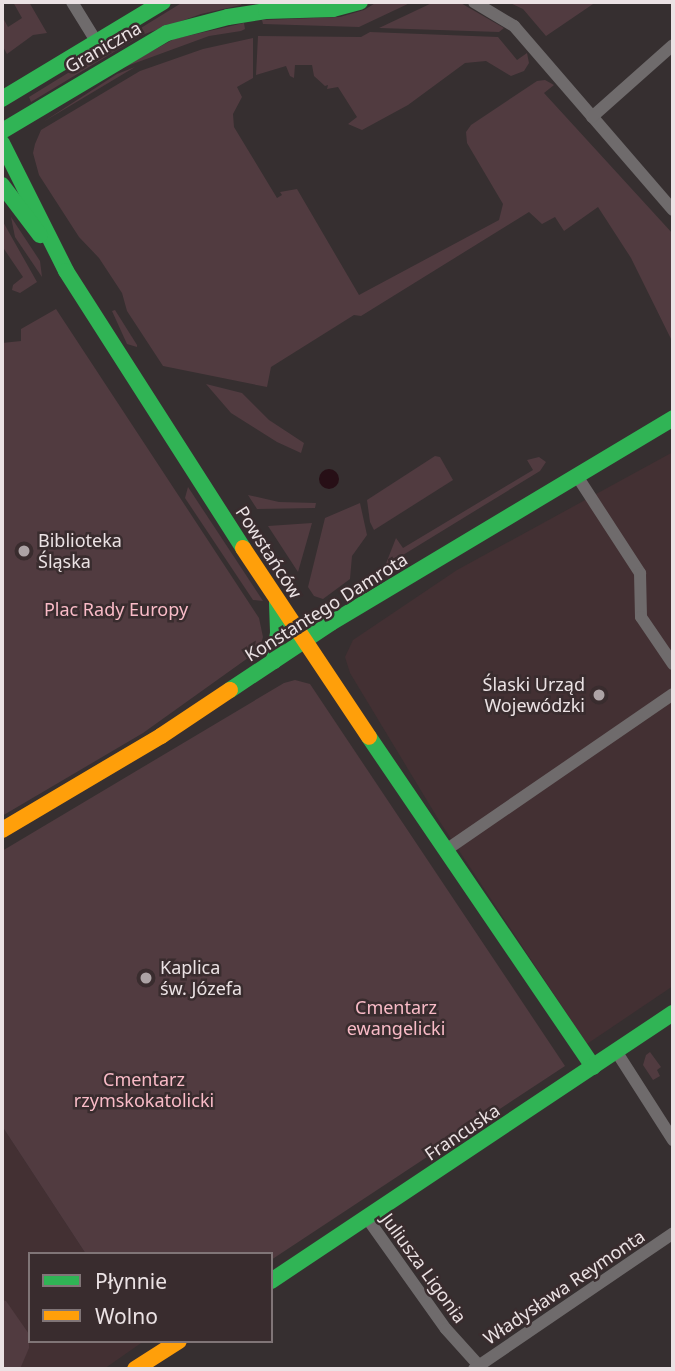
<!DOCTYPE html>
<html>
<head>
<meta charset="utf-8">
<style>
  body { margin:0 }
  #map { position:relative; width:675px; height:1371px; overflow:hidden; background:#362f30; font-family:"Noto Sans",sans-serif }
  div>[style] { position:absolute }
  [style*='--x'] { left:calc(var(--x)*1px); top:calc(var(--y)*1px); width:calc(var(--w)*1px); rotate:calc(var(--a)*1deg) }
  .built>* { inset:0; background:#433033 }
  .green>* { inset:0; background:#513b40 }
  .water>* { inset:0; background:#270f16 }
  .round { border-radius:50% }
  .street>* { height:12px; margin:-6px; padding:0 6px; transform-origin:6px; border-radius:6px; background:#6f6b6c }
  .fast>* { height:16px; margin:-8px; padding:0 8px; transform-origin:8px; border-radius:8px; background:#30b455 }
  .slow>* { height:16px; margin:-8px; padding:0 8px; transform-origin:8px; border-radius:8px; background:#ff9f0a }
  .dots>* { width:19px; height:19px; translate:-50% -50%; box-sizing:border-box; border:4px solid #392c2e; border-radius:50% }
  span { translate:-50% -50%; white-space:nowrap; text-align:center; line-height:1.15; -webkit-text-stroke:5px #392c2e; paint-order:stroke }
  .street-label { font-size:18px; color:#ebe2e4 }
  .poi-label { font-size:18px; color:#ebe2e4 }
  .left { translate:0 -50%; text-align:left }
  .right { translate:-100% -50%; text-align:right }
  .park-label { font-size:18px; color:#f9bbc7 }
  .frame { position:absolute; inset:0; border:4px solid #ebe2e4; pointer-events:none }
  .legend { position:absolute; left:28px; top:1252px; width:245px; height:91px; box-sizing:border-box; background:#392c2e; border:2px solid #807577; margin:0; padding:9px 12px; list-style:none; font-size:21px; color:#ebe2e4 }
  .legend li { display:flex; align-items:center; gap:14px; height:35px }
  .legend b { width:35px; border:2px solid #807577 }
</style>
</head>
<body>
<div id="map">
  <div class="built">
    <i style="clip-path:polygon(673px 452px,673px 986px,587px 1044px,440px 822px,350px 673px,345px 657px,353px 640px,457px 570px)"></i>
    <i style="clip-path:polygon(2px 1126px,86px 1254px,30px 1254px,30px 1341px,144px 1341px,104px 1369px,2px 1369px)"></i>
  </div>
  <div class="green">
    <i style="clip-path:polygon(13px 2px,29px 2px,47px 33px,33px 35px,7px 54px,2px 45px,2px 16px,8px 27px,22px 18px)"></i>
    <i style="clip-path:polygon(183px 2px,243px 2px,241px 5px,201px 14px,142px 35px,31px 102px,29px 97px)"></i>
    <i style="clip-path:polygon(377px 2px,412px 2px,359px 27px,263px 24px,262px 20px,340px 17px,364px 10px)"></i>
    <i style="clip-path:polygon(434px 2px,459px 2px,504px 28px,499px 32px,379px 28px)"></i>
    <i style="clip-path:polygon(508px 2px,596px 2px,546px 36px,523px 9px)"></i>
    <i style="clip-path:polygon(244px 23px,245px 29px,241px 31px,209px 36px,119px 69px,174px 39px)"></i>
    <i style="clip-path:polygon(370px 32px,498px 37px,517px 60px,527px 53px,529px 63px,524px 71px,511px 76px,486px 61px,465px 63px,408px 105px,362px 130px,348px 124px,357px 117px,338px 87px,327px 89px,328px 85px,325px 86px,314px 76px,312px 65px,295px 65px,294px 78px,290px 76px,286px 66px,256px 75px,258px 36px,361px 37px)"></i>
    <i style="clip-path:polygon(253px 38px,253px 78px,237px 87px,242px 97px,233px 114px,234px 127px,277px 198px,282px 195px,280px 192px,297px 189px,359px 295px,499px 220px,503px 204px,467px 143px,466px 132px,471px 125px,537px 81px,545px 80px,554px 85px,544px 93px,673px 234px,673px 343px,631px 258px,598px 207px,564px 231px,555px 217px,542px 224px,529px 212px,361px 316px,354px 315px,271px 367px,267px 387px,163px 366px,127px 311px,122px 293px,99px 258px,79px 237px,39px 175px,33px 153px,35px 144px,41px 130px,140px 71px,203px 49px)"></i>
    <i style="clip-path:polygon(135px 67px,43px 122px,117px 74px)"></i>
    <i style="clip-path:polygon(11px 217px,40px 261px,42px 277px,15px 237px)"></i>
    <i style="clip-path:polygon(2px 220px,37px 282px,20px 293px,12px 290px,13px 285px,23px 277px,2px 246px)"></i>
    <i style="clip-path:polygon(56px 309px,259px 618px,263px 637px,259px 650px,143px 733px,2px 816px,2px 343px,21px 341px,21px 329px)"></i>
    <i style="clip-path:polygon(115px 310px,137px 345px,137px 347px,127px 344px,112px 311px)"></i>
    <i style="clip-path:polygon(206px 384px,242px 393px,269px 420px,304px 443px,301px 453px,277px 442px,231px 413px)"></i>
    <i style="clip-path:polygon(435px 456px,440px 457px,453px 480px,374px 530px,370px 522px,367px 500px)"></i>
    <i style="clip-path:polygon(539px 457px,546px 462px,540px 471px,385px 566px,396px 538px,403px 548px,533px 470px,527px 460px)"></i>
    <i style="clip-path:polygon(188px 487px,263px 601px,253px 600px,185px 498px)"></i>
    <i style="clip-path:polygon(248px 495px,279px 502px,316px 503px,315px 508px,257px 509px)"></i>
    <i style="clip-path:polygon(360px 503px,367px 535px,352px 556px,350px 579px,323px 599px,314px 596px,308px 587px,325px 518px)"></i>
    <i style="clip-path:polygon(312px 523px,298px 572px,268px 526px)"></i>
    <i style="clip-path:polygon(295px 680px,310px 684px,565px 1066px,271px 1260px,271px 1254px,86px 1254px,2px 1126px,2px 851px,284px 683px)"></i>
    <i style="clip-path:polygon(650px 1052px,661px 1067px,657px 1070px,660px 1076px,653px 1080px,643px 1065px,646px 1055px)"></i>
    <i style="clip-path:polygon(2px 1300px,6px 1301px,29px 1334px,29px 1348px,20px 1369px,2px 1369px)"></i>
  </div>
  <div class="water">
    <i class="round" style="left:319px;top:469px;width:20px;height:20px"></i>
  </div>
  <div class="street">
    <i style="--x:72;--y:2;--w:46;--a:58.4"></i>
    <i style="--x:474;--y:2;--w:47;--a:31"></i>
    <i style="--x:514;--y:26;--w:243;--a:49.2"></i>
    <i style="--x:592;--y:117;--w:108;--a:-41.6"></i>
    <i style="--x:577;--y:476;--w:116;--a:57"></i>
    <i style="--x:640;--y:573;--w:44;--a:88.7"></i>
    <i style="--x:641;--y:617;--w:57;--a:55.8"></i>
    <i style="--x:446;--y:850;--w:275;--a:-34.5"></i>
    <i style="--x:616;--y:1051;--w:106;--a:57.4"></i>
    <i style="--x:367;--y:1218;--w:136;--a:54.6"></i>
    <i style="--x:446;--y:1329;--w:54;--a:48"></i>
    <i style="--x:474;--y:1369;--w:241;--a:-34.3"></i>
  </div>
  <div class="fast">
    <i style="--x:2;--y:99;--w:188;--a:-31.1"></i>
    <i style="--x:2;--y:131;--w:192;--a:-30.7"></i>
    <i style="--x:167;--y:33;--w:63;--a:-14.7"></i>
    <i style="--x:228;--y:17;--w:38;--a:-9"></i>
    <i style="--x:266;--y:11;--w:67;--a:-1.7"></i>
    <i style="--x:333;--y:9;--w:28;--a:-15"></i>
    <i style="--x:2;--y:143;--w:143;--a:63.4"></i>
    <i style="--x:66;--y:271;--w:329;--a:57.4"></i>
    <i style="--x:2;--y:185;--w:63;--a:52.8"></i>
    <i style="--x:274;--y:661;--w:29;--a:-82"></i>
    <i style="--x:278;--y:632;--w:30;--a:-92"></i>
    <i style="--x:230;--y:690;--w:121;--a:-33.6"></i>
    <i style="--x:331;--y:623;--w:399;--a:-30.9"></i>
    <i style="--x:369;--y:737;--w:399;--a:55.8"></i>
    <i style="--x:271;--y:1281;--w:483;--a:-33.7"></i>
  </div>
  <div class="slow">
    <i style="--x:243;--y:548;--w:227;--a:56.3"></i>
    <i style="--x:2;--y:830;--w:185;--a:-30.6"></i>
    <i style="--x:161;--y:736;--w:83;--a:-33.7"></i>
    <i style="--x:135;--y:1369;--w:52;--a:-32.5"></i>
  </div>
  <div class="dots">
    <i style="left:24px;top:551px;background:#aca3a5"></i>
    <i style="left:599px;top:695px;background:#aca3a5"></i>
    <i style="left:146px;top:978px;background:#aca3a5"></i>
  </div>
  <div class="street-label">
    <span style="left:103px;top:47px;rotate:-30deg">Graniczna</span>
    <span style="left:269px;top:552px;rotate:57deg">Powstańców</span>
    <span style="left:326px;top:607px;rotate:-32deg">Konstantego Damrota</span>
    <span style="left:462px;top:1132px;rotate:-34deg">Francuska</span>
    <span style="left:424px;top:1268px;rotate:54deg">Juliusza Ligonia</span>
    <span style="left:564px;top:1287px;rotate:-34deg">Władysława Reymonta</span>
  </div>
  <div class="poi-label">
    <span class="left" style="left:38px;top:551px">Biblioteka<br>Śląska</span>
    <span class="right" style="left:585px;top:695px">Ślaski Urząd<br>Wojewódzki</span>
    <span class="left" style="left:160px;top:978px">Kaplica<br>św. Józefa</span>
  </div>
  <div class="park-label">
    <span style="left:116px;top:609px">Plac Rady Europy</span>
    <span style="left:396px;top:1018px">Cmentarz<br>ewangelicki</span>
    <span style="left:144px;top:1090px">Cmentarz<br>rzymskokatolicki</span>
  </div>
  <div class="frame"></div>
  <ul class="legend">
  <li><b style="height:9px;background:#30b455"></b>Płynnie</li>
  <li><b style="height:9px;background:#ff9f0a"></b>Wolno</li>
  </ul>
</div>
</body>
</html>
